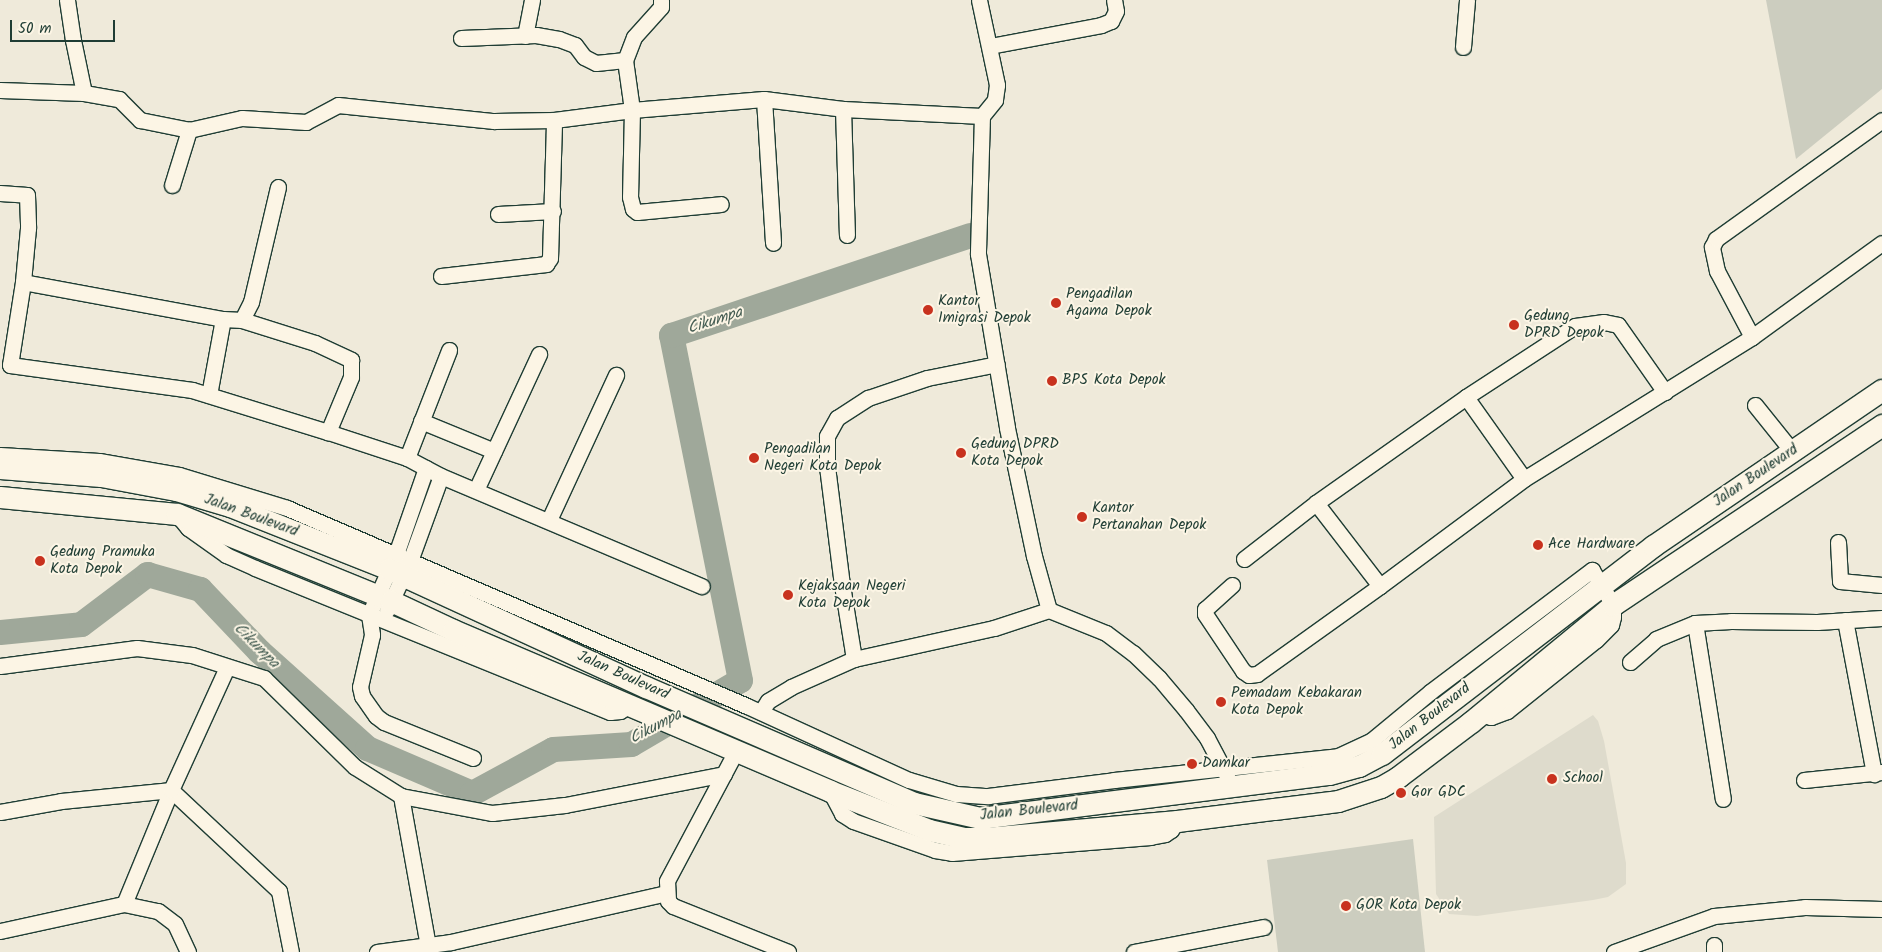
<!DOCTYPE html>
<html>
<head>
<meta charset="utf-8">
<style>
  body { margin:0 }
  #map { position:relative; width:1882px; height:952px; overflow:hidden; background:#efeada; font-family:Kalam,sans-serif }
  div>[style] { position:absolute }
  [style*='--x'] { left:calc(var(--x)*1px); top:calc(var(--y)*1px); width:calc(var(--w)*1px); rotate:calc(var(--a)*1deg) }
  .built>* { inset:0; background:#dedbcc }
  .green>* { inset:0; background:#cccdbf }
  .river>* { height:25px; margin:-12.5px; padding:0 12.5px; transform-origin:12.5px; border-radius:12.5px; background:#9fa89a }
  .roads { filter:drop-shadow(1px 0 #1f3d34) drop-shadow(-1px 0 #1f3d34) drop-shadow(0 1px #1f3d34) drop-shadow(0 -1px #1f3d34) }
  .minor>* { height:15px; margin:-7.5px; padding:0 7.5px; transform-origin:7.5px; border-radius:7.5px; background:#fcf5e5 }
  .secondary>* { height:21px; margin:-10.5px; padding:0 10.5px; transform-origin:10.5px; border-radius:10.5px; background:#fcf5e5 }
  .dots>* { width:14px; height:14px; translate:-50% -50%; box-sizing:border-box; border:2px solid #fcf5e5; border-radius:50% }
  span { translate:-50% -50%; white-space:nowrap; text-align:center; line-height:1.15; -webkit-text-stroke:4px #fcf5e5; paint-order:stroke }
  .poi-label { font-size:15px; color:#1f3d34 }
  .left { translate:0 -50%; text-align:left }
  .street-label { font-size:15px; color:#1f3d34 }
  .water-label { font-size:16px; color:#455d53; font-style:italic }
  .scale { position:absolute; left:10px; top:20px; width:105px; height:22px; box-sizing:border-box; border:2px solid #1f3d34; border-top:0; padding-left:6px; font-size:15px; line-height:18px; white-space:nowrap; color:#1f3d34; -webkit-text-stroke:4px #fcf5e5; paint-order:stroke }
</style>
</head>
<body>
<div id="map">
  <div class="built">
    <i style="clip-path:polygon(1593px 715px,1598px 721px,1604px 741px,1626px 863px,1626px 884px,1608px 897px,1593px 900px,1477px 916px,1449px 914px,1436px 894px,1434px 817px)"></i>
  </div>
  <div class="green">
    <i style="clip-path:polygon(1766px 0,1882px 0,1882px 89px,1796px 159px)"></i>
    <i style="clip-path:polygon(1413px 839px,1425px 952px,1278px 952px,1267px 860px)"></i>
  </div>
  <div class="river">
    <i style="--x:0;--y:632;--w:81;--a:-5.6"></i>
    <i style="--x:81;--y:624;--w:83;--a:-37.1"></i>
    <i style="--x:147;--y:574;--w:55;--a:15.8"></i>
    <i style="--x:200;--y:589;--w:86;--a:46.4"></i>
    <i style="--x:259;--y:651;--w:145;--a:41.9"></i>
    <i style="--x:367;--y:748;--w:114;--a:23.2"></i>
    <i style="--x:472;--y:793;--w:92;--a:-28.5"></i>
    <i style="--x:553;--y:749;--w:78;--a:-3.7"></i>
    <i style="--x:631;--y:744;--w:126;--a:-30.4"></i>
    <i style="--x:740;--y:680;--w:352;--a:-101.3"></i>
    <i style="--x:671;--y:335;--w:315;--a:-18.5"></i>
  </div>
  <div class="roads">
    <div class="minor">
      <i style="--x:67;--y:0;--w:40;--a:81.5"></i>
      <i style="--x:73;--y:40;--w:54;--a:78.3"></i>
      <i style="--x:661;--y:0;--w:7;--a:90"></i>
      <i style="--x:661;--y:7;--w:40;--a:132"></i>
      <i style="--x:634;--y:37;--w:25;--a:111"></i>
      <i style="--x:625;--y:60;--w:50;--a:82"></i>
      <i style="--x:632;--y:110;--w:87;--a:91.3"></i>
      <i style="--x:630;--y:197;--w:12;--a:76"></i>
      <i style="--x:633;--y:209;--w:5;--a:37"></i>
      <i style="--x:637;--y:212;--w:84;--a:-5.4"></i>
      <i style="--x:979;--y:0;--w:87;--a:78"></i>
      <i style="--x:997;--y:85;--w:15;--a:98"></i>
      <i style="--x:995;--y:100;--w:21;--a:129"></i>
      <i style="--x:982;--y:116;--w:138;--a:91.7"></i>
      <i style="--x:978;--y:254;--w:176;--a:80.5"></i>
      <i style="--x:1007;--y:428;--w:131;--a:78.1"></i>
      <i style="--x:1034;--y:556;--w:56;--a:74.5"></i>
      <i style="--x:1049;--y:610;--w:61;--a:22"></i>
      <i style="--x:1106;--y:633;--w:34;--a:37"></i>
      <i style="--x:1133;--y:653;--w:36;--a:44"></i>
      <i style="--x:1159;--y:678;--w:42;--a:49.8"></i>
      <i style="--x:1186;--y:710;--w:35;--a:53"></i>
      <i style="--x:1207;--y:738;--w:43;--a:62.2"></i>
      <i style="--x:525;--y:36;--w:37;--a:-79"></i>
      <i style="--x:461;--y:38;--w:75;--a:-2.3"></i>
      <i style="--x:536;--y:35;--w:23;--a:10"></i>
      <i style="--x:559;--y:39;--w:17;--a:21"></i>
      <i style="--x:575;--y:45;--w:15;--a:53"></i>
      <i style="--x:584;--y:57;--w:13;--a:27"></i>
      <i style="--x:596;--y:63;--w:29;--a:-6"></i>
      <i style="--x:990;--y:46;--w:113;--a:-10.7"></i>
      <i style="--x:1101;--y:25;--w:11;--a:-22"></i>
      <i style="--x:1111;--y:21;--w:11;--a:-63"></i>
      <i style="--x:1116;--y:11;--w:11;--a:-100"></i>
      <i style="--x:1463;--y:47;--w:47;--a:-85.1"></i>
      <i style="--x:0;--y:90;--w:84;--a:2"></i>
      <i style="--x:84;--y:93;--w:36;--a:10"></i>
      <i style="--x:119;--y:99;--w:30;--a:45"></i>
      <i style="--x:140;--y:120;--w:50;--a:11.5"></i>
      <i style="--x:189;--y:130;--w:54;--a:-12.8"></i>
      <i style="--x:242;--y:118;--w:64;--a:3.6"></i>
      <i style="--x:306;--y:122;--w:36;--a:-28"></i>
      <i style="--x:338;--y:105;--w:157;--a:5.9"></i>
      <i style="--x:494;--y:121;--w:60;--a:-1"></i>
      <i style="--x:554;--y:120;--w:79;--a:-7.3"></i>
      <i style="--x:632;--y:110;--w:132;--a:-4.8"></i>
      <i style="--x:764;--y:99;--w:80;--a:7.2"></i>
      <i style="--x:843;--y:109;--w:139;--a:2.9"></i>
      <i style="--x:764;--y:99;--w:144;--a:86.4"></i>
      <i style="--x:843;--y:109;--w:126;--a:88.2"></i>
      <i style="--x:172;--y:185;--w:58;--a:-72.8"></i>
      <i style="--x:278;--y:187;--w:118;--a:103.2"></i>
      <i style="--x:251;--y:302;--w:20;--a:117"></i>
      <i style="--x:242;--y:320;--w:77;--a:17.5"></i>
      <i style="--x:315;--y:343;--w:40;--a:25"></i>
      <i style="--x:351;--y:360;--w:17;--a:90"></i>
      <i style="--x:351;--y:377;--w:60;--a:112.7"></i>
      <i style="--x:328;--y:432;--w:83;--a:18.2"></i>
      <i style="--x:407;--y:458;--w:38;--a:28"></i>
      <i style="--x:441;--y:476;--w:283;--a:22.9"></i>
      <i style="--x:0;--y:193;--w:27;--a:4"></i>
      <i style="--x:27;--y:195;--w:33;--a:88"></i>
      <i style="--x:28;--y:228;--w:54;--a:95.3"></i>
      <i style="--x:498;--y:214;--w:55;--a:-3.1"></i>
      <i style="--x:441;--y:276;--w:106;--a:-6.5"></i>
      <i style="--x:546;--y:264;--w:7;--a:-56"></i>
      <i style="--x:550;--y:258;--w:138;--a:-88.3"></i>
      <i style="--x:242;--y:320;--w:19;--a:-177"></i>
      <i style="--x:223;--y:319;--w:203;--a:-169.5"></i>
      <i style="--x:23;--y:282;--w:84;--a:98.9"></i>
      <i style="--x:10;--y:365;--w:184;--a:7.8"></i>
      <i style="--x:192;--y:390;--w:142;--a:17.2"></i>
      <i style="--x:1752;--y:337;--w:75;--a:-117.9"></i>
      <i style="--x:1717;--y:271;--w:25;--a:-102"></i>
      <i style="--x:1712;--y:247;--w:9;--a:-63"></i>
      <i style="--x:1716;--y:239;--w:204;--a:-35.6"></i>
      <i style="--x:209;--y:395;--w:77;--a:-79.6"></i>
      <i style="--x:1466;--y:397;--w:100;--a:54.7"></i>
      <i style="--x:1524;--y:479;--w:269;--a:-31.9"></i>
      <i style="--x:1752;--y:337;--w:160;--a:-35.9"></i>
      <i style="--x:1755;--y:405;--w:59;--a:51.2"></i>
      <i style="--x:421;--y:421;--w:79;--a:22.3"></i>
      <i style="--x:0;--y:455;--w:99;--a:3.5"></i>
      <i style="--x:99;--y:461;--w:81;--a:9.9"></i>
      <i style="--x:179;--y:475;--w:113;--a:17"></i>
      <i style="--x:287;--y:508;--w:501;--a:23.29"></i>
      <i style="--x:747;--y:706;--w:178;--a:24.6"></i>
      <i style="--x:909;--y:780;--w:49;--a:16.6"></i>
      <i style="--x:956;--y:794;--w:32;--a:4"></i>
      <i style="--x:988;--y:796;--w:127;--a:-7.2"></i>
      <i style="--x:1114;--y:780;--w:225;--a:-6.1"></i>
      <i style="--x:1338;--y:756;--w:38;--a:-25"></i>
      <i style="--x:1372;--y:740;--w:75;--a:-39.6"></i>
      <i style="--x:1430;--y:692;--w:203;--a:-37"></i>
      <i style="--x:1592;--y:570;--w:41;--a:59"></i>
      <i style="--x:1613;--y:605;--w:12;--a:90"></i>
      <i style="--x:1613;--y:617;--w:8;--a:104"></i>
      <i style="--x:1611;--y:625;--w:21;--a:135"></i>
      <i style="--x:1596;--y:640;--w:114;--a:141.4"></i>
      <i style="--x:1507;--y:711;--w:17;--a:159"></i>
      <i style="--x:1491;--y:717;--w:11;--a:-165"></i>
      <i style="--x:407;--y:458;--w:116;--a:-68.7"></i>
      <i style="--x:426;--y:468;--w:91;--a:109.2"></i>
      <i style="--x:396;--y:554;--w:67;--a:113.9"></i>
      <i style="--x:369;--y:615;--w:20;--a:81"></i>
      <i style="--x:372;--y:635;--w:53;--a:103"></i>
      <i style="--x:360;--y:687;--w:9;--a:77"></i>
      <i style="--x:362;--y:696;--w:24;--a:55"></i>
      <i style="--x:376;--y:716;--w:10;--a:37"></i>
      <i style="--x:384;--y:722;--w:96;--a:22"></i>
      <i style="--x:476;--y:490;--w:150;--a:-65.1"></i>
      <i style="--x:180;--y:518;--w:13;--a:51"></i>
      <i style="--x:188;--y:528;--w:47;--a:35.4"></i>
      <i style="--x:226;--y:555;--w:32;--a:24"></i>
      <i style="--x:255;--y:568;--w:383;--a:22.1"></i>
      <i style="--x:610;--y:712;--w:10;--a:-6"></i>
      <i style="--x:620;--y:711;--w:12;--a:-31"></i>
      <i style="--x:549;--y:520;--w:160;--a:-65.2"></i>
      <i style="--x:1838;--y:542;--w:39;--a:87"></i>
      <i style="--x:1840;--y:581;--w:42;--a:5.4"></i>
      <i style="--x:1244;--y:559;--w:91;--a:-37.9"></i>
      <i style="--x:1316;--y:503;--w:184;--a:-35.2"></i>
      <i style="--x:1466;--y:397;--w:130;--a:-33.1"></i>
      <i style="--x:1575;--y:326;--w:29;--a:-8"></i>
      <i style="--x:1604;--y:322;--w:14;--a:12"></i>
      <i style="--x:1618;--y:325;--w:82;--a:55"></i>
      <i style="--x:1232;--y:585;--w:36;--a:138"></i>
      <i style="--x:1205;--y:609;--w:5;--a:90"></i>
      <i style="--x:1205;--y:614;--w:69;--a:56.3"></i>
      <i style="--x:1243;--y:671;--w:7;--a:34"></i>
      <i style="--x:1249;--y:675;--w:8;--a:-7"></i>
      <i style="--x:1257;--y:674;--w:151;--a:-35.6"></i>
      <i style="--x:1380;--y:586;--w:105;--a:-127.6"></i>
      <i style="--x:1380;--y:586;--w:179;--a:-36.6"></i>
      <i style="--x:387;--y:610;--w:54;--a:-64.9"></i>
      <i style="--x:410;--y:561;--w:90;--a:-70"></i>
      <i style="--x:1845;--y:620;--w:157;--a:79.3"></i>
      <i style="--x:1695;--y:623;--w:178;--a:81"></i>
      <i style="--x:854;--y:659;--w:75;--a:-99.2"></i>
      <i style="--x:842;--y:585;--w:120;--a:-97.2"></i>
      <i style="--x:827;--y:466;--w:30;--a:-90"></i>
      <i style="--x:827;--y:436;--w:21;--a:-61"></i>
      <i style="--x:837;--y:418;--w:37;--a:-33"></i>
      <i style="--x:868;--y:398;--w:62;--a:-18.7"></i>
      <i style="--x:927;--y:378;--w:71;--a:-11.3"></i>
      <i style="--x:1630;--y:662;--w:35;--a:-41"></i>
      <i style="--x:1656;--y:639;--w:42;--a:-22.3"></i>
      <i style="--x:1695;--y:623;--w:36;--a:-3"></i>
      <i style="--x:1731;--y:621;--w:86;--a:0.7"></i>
      <i style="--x:1817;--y:622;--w:65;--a:-3.5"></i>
      <i style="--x:0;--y:666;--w:138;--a:-7.5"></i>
      <i style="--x:137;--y:648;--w:55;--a:7.3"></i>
      <i style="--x:192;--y:655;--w:76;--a:17.7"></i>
      <i style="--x:264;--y:678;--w:127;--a:44.4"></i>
      <i style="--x:355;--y:767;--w:54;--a:32.2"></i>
      <i style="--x:401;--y:796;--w:93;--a:10.6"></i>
      <i style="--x:492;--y:813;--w:73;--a:-6.3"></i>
      <i style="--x:565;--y:805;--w:162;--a:-11"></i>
      <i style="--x:761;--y:712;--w:13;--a:-58"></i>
      <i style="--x:768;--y:701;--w:27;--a:-31"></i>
      <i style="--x:791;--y:687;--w:69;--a:-24"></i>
      <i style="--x:854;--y:659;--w:143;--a:-12.5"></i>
      <i style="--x:994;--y:628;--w:58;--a:-18.1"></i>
      <i style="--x:736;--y:751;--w:147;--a:118"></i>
      <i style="--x:667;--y:881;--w:20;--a:87"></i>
      <i style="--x:668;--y:901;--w:7;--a:45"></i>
      <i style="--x:673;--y:906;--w:124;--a:21.8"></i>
      <i style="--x:1804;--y:780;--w:78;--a:-5.9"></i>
      <i style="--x:830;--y:791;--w:26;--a:62"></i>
      <i style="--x:842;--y:814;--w:13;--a:32"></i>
      <i style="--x:853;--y:821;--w:87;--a:19.5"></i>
      <i style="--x:935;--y:850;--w:17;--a:10"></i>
      <i style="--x:952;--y:853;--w:199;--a:-4.6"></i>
      <i style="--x:1150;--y:837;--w:15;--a:-11"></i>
      <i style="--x:1165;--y:834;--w:7;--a:-34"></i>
      <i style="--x:1171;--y:830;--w:11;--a:-56"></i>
      <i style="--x:401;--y:796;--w:152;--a:79.8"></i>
      <i style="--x:0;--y:812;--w:62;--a:-10.2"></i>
      <i style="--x:61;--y:801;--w:111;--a:-5.7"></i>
      <i style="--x:171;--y:790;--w:148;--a:43.1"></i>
      <i style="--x:279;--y:891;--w:62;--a:78.9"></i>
      <i style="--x:124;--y:904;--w:123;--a:-67.6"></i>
      <i style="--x:171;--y:790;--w:135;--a:-65.5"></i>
      <i style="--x:0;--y:931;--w:127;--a:-12.3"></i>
      <i style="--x:124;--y:904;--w:35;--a:12"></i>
      <i style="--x:158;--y:911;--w:21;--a:37"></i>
      <i style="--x:175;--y:924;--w:31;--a:65"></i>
      <i style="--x:377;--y:952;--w:75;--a:-7.7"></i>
      <i style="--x:451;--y:942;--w:221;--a:-12.8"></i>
      <i style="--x:1134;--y:952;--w:132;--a:-10.9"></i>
      <i style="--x:1614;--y:952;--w:106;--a:-19.8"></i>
      <i style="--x:1714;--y:916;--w:91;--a:-5.6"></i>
      <i style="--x:1805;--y:907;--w:77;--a:1.5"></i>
      <i style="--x:1714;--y:952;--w:7;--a:-90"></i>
    </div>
    <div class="secondary">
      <i style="--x:0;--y:468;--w:101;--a:4.5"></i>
      <i style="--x:101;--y:476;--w:76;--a:10.6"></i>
      <i style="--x:176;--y:490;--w:56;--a:16.5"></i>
      <i style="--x:230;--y:506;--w:171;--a:21.6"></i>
      <i style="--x:389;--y:569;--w:283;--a:24.7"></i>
      <i style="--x:646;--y:687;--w:292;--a:23.4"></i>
      <i style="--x:914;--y:803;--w:68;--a:12.8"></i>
      <i style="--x:980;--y:818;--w:352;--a:-7.2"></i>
      <i style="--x:1329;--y:774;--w:31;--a:-15"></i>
      <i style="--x:1359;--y:766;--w:26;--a:-28"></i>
      <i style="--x:1382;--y:754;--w:342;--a:-37.5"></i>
      <i style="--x:1653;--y:546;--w:277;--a:-34.3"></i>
      <i style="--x:0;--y:497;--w:178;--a:5.5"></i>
      <i style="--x:177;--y:514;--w:231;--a:22.1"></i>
      <i style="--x:391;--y:601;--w:68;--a:25.1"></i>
      <i style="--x:453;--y:630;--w:410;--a:23.1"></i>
      <i style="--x:830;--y:791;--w:106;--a:21.5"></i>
      <i style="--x:929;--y:830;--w:36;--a:13"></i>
      <i style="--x:964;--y:838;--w:22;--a:0"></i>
      <i style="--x:986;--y:838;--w:192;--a:-5.1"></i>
      <i style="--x:1177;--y:821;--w:98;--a:-7.1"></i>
      <i style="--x:1274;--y:809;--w:64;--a:-7.1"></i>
      <i style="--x:1338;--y:801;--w:45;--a:-18"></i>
      <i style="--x:1381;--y:787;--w:20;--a:-30"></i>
      <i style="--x:1398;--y:777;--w:91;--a:-37"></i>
      <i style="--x:1471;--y:722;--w:184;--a:-39.5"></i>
      <i style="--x:1613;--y:605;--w:324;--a:-33.8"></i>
    </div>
  </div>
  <div class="dots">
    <i style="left:1056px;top:303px;background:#c8321e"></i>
    <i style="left:928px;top:310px;background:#c8321e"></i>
    <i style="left:1514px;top:325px;background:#c8321e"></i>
    <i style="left:1052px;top:381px;background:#c8321e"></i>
    <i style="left:961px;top:453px;background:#c8321e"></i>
    <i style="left:754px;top:458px;background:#c8321e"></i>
    <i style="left:1082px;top:517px;background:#c8321e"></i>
    <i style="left:1538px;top:545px;background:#c8321e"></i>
    <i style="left:40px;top:561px;background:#c8321e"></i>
    <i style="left:788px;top:595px;background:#c8321e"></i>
    <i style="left:1221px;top:702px;background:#c8321e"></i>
    <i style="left:1192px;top:764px;background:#c8321e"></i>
    <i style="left:1552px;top:779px;background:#c8321e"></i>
    <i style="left:1401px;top:793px;background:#c8321e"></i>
    <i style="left:1346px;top:906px;background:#c8321e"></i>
  </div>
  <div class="poi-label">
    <span class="left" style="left:1066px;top:303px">Pengadilan<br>Agama Depok</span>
    <span class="left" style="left:938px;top:310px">Kantor<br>Imigrasi Depok</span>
    <span class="left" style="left:1524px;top:325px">Gedung<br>DPRD Depok</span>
    <span class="left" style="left:1062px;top:381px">BPS Kota Depok</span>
    <span class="left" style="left:971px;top:453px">Gedung DPRD<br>Kota Depok</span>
    <span class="left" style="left:764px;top:458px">Pengadilan<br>Negeri Kota Depok</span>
    <span class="left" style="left:1092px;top:517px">Kantor<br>Pertanahan Depok</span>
    <span class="left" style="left:1548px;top:545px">Ace Hardware</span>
    <span class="left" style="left:50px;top:561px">Gedung Pramuka<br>Kota Depok</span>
    <span class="left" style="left:798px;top:595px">Kejaksaan Negeri<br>Kota Depok</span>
    <span class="left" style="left:1231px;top:702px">Pemadam Kebakaran<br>Kota Depok</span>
    <span class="left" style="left:1202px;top:764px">Damkar</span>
    <span class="left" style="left:1563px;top:779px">School</span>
    <span class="left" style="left:1411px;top:793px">Gor GDC</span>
    <span class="left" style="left:1356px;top:906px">GOR Kota Depok</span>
  </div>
  <div class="street-label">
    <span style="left:1756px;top:476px;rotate:-34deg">Jalan Boulevard</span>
    <span style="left:251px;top:516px;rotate:20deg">Jalan Boulevard</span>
    <span style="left:623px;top:676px;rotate:24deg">Jalan Boulevard</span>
    <span style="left:1430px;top:717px;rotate:-38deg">Jalan Boulevard</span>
    <span style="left:1029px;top:811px;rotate:-6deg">Jalan Boulevard</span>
  </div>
  <div class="water-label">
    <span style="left:715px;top:321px;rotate:-18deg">Cikumpa</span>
    <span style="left:256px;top:646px;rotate:45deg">Cikumpa</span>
    <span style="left:656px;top:727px;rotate:-28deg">Cikumpa</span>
  </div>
  <div class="scale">50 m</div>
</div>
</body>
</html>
